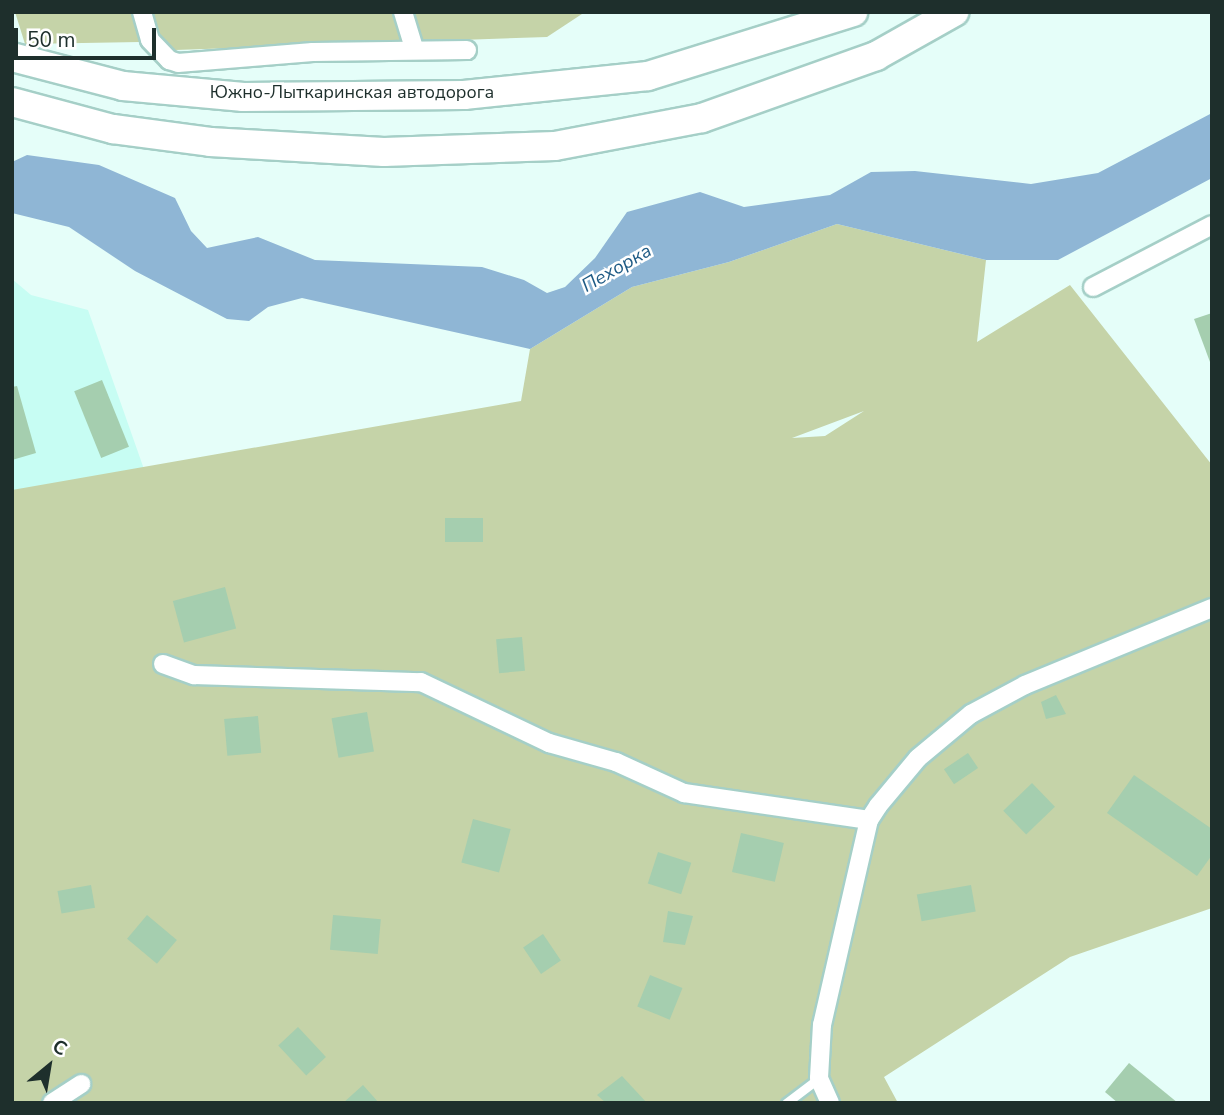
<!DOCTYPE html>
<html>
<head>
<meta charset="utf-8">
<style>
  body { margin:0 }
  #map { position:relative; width:1224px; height:1115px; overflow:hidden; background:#e5fef9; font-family:"Nunito Sans",sans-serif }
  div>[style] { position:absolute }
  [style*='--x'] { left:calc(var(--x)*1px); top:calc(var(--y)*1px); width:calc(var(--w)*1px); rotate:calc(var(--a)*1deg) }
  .built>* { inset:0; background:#c7fdf3 }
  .green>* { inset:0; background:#c5d3a8 }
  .water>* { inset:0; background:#8fb6d5 }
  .building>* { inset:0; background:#a5ceaf; transform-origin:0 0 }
  .roads { filter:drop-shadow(2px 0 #a5cfc7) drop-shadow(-2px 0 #a5cfc7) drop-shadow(0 2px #a5cfc7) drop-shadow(0 -2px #a5cfc7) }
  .service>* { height:9px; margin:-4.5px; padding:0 4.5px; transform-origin:4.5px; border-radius:4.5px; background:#fff }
  .minor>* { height:18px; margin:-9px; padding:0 9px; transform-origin:9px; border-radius:9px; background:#fff }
  .primary>* { height:28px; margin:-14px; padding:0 14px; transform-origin:14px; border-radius:14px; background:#fff }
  span { translate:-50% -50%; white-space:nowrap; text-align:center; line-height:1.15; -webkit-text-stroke:5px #fff; paint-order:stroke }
  .street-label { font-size:18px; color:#1e2f2c }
  .water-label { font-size:19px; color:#1f5b85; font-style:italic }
  .frame { position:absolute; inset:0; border:14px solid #1e2f2c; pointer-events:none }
  .north { position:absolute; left:14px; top:1031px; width:70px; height:70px; -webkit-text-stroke:5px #fff; paint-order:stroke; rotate:30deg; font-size:19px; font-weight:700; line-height:28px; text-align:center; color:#1e2f2c }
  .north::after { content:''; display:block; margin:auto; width:24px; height:32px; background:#1e2f2c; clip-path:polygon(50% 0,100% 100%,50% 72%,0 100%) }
  .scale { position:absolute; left:14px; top:28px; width:142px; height:32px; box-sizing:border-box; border:4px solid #1e2f2c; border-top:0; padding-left:9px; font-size:21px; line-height:24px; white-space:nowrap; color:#1e2f2c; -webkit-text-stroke:5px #fff; paint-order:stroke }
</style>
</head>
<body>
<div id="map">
  <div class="built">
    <i style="clip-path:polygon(12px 279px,31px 295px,88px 310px,145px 472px,12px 495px)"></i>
  </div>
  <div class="green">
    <i style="clip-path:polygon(15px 12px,585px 12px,547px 37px,175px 50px,140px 42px,25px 44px)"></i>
    <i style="clip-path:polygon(evenodd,837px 224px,986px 260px,977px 342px,1070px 285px,1212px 465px,1212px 908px,1070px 957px,884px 1077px,898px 1103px,12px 1103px,12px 490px,521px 401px,530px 349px,632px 287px,729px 262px,837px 224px,864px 411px,825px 436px,792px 438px,864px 411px)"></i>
  </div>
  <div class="water">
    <i style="clip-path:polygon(1212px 113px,1212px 178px,1058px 260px,986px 260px,837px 224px,729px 262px,632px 287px,530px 349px,302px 298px,268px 307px,249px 321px,227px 319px,135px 271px,69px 227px,12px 213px,12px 162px,27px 155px,99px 165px,175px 198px,191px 231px,207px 248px,258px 237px,315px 260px,482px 267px,524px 280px,547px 293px,565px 287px,595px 258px,627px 212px,700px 192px,744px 207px,830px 195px,871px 172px,915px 171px,1031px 184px,1098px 173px)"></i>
  </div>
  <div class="building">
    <i style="clip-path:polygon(1212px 313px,1212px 362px,1210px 362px,1194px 319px)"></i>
    <i style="left:102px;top:380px;width:72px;height:30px;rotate:68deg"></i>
    <i style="clip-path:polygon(17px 386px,36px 453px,12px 460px,12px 387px)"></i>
    <i style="left:483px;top:518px;width:24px;height:38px;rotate:90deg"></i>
    <i style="left:225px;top:587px;width:43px;height:54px;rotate:75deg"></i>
    <i style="left:522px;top:637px;width:34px;height:26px;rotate:85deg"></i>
    <i style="clip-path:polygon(1056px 695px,1066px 714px,1046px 719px,1041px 702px)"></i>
    <i style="left:367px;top:712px;width:40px;height:36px;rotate:80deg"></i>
    <i style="left:258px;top:716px;width:37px;height:34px;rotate:85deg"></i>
    <i style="left:968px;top:753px;width:18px;height:29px;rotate:56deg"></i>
    <i style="clip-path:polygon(1134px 775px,1212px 829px,1212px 855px,1197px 876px,1107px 813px)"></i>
    <i style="left:1032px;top:783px;width:33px;height:40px;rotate:46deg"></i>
    <i style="left:473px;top:819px;width:39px;height:45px;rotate:15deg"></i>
    <i style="left:741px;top:833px;width:44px;height:40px;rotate:13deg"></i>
    <i style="left:658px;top:852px;width:35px;height:33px;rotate:18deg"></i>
    <i style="left:91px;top:885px;width:23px;height:34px;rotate:80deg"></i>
    <i style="left:971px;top:885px;width:27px;height:55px;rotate:80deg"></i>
    <i style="clip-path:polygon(668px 911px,693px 916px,685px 945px,663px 942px)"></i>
    <i style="left:147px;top:915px;width:39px;height:31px;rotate:40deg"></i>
    <i style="left:333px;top:915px;width:48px;height:35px;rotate:5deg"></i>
    <i style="left:543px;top:934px;width:32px;height:24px;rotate:56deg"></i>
    <i style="left:650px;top:975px;width:35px;height:34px;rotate:22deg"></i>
    <i style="left:298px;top:1027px;width:41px;height:27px;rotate:47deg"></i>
    <i style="clip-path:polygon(1129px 1063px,1178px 1103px,1118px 1103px,1105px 1092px)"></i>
    <i style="clip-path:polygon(622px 1076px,647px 1103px,606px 1103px,597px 1095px)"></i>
    <i style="clip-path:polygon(363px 1085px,379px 1103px,343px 1103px)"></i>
  </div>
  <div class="roads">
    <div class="service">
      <i style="--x:786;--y:1103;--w:41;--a:-37.1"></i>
    </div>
    <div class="minor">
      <i style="--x:142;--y:12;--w:29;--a:74"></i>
      <i style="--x:150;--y:40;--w:28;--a:46"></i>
      <i style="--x:169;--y:60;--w:9;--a:18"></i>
      <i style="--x:178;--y:63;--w:135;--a:-4.7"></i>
      <i style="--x:313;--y:52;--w:154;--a:-0.7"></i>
      <i style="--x:403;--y:12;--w:39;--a:73"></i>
      <i style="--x:1093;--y:287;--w:134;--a:-27.5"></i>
      <i style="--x:163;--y:664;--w:33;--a:20"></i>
      <i style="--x:194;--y:675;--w:227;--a:1.8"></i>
      <i style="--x:421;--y:682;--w:142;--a:25.5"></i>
      <i style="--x:549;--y:743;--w:70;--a:15.8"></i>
      <i style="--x:616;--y:762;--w:75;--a:24.5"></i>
      <i style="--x:684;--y:793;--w:187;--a:8.3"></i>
      <i style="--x:52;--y:1103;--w:35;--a:-33"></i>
      <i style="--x:830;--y:1103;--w:27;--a:-114"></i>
      <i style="--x:819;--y:1078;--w:53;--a:-86.8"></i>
      <i style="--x:822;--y:1025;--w:210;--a:-77.1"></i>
      <i style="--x:869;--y:820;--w:17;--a:-57"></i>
      <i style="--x:878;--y:806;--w:62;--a:-50.2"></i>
      <i style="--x:918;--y:758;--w:69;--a:-39.7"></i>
      <i style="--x:971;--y:714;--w:61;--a:-28.2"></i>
      <i style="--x:1025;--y:685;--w:202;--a:-22.4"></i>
    </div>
    <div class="primary">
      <i style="--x:12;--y:57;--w:115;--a:14.6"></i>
      <i style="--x:123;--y:86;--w:121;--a:5.2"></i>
      <i style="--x:243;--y:97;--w:221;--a:-0.5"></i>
      <i style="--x:464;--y:95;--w:185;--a:-5.9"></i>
      <i style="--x:648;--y:76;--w:215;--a:-17.3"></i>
      <i style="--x:12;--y:102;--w:105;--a:15"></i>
      <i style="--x:113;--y:129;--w:98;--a:7.6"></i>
      <i style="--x:210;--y:142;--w:174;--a:3.3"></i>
      <i style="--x:384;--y:152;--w:171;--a:-2"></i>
      <i style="--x:555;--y:146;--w:150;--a:-10.8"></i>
      <i style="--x:702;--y:118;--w:185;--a:-19.6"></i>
      <i style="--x:876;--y:56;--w:90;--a:-29.4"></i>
    </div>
  </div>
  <div class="street-label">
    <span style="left:352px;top:92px">Южно-Лыткаринская автодорога</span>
  </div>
  <div class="water-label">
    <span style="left:617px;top:269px;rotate:-30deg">Пехорка</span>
  </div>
  <div class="frame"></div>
  <div class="north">С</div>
  <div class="scale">50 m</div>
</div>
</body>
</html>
